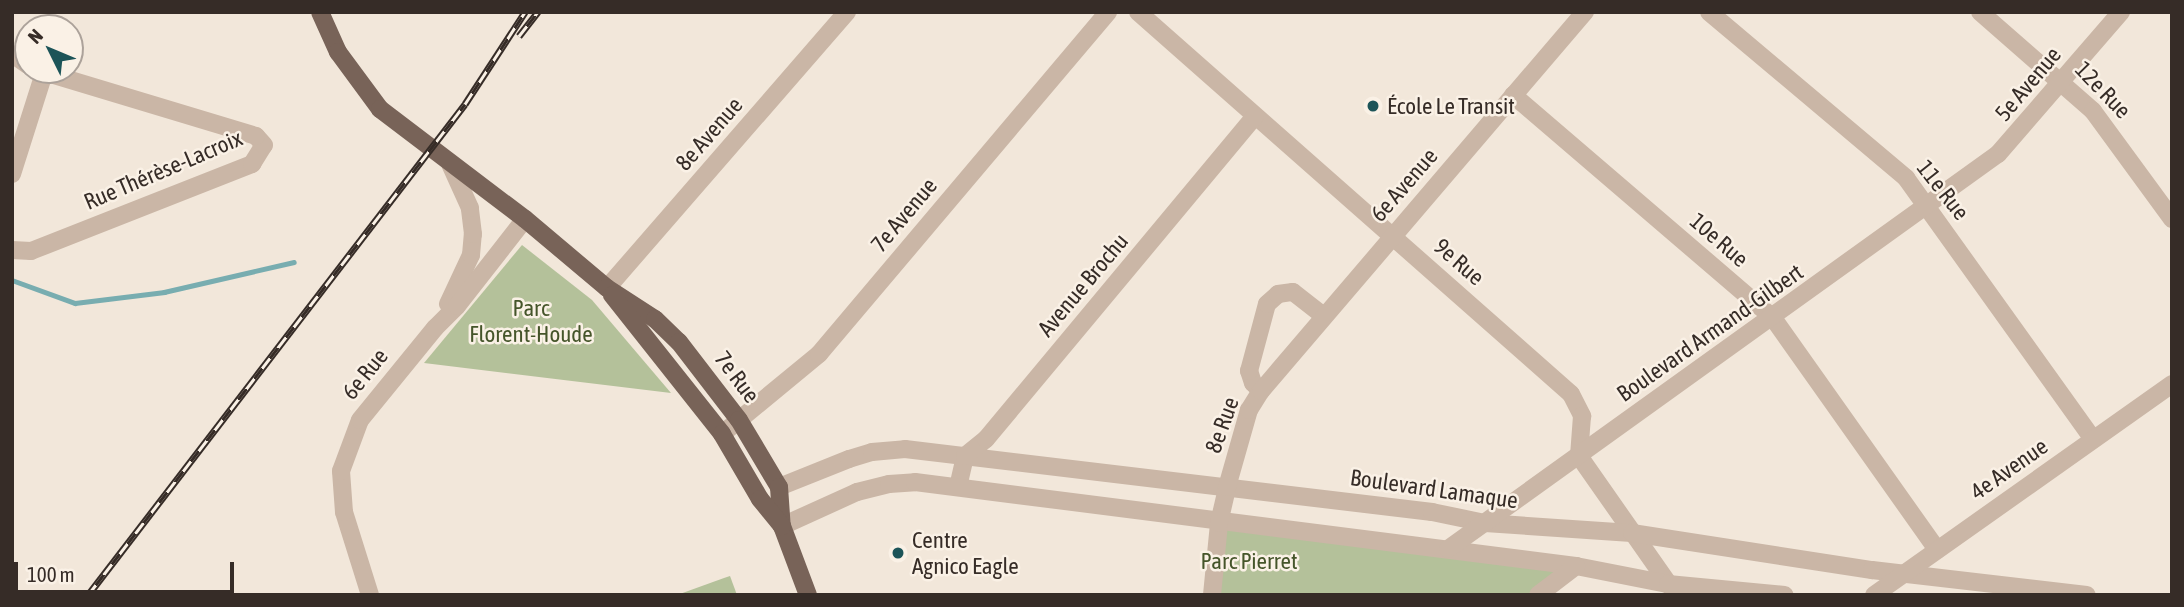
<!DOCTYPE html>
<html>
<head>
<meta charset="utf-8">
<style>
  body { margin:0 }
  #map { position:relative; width:2184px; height:607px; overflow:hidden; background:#f2e7da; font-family:"Asap Condensed",sans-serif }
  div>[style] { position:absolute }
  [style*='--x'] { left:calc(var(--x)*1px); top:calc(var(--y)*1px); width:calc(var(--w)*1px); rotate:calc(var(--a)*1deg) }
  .green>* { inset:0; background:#b4c19a }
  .stream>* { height:4.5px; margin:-2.25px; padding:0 2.25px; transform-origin:2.25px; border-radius:2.25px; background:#78adb0 }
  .minor>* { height:18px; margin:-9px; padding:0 9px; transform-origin:9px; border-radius:9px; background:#cab6a6 }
  .major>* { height:18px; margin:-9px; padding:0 9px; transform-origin:9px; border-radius:9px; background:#786358 }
  .rail>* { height:7px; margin-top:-3.5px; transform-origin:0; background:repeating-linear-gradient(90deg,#faf1e6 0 13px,#362c27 0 26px); box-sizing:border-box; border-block:2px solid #362c27 }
  .dots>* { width:19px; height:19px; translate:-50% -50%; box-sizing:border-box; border:4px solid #faf1e6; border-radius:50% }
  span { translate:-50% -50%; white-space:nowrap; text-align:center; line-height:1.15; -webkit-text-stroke:5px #faf1e6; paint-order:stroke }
  .street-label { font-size:23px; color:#362c27 }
  .poi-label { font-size:23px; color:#362c27 }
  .left { translate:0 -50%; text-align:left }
  .park-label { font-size:23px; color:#45552a }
  .frame { position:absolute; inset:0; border:14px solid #362c27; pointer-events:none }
  .north { position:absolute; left:14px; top:14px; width:70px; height:70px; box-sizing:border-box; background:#faf1e6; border:2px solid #aca29a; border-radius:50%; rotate:313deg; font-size:19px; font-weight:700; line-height:28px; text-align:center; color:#362c27 }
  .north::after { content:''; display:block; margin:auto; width:24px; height:32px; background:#1c5458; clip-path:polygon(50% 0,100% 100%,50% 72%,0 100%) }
  .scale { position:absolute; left:14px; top:562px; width:220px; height:32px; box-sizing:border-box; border:4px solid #362c27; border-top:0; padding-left:9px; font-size:21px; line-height:24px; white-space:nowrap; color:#362c27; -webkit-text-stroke:5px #faf1e6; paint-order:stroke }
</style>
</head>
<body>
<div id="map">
  <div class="green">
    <i style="clip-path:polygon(522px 245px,592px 300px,671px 393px,424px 363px)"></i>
    <i style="clip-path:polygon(1219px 523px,1576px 566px,1538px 595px,1212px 595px)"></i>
    <i style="clip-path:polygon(730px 576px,737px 595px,677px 595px,724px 578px)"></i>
  </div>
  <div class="stream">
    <i style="--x:12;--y:280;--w:67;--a:20.1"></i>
    <i style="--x:75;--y:303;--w:90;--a:-7"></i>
    <i style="--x:164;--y:292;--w:133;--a:-13"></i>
  </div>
  <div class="minor">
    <i style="--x:1138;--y:12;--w:577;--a:41.42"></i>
    <i style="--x:1571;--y:394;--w:25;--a:63"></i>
    <i style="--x:1582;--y:416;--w:40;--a:94.3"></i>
    <i style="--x:1579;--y:456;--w:162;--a:55"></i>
    <i style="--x:1709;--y:12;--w:258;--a:40.1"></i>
    <i style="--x:1906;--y:178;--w:321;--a:54.4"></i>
    <i style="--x:1980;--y:12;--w:150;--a:41.2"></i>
    <i style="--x:2093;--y:111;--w:134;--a:53.8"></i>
    <i style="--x:12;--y:54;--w:19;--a:35"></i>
    <i style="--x:1513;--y:95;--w:343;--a:40.6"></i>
    <i style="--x:1773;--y:318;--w:284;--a:54.7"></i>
    <i style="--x:12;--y:174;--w:106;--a:-72.4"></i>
    <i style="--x:12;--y:250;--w:19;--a:3"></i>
    <i style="--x:31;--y:251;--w:238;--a:-21.5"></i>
    <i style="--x:252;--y:164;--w:22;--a:-58"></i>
    <i style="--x:264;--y:145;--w:12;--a:-132"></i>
    <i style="--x:256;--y:136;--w:228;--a:-163.2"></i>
    <i style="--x:607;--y:288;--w:366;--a:-49"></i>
    <i style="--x:448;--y:304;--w:54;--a:-64.9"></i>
    <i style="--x:471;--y:255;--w:21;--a:-85"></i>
    <i style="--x:473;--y:234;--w:26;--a:-97"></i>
    <i style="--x:470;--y:208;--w:48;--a:-114.4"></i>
    <i style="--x:1261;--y:391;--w:11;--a:-135"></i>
    <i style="--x:1253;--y:383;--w:13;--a:-108"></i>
    <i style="--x:1249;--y:371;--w:69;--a:-75"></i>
    <i style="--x:1267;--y:304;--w:15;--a:-42"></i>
    <i style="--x:1278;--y:294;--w:15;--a:-8"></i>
    <i style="--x:1293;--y:292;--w:39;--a:38"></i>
    <i style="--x:722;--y:434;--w:126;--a:-39.5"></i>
    <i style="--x:819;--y:354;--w:448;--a:-49.8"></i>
    <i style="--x:779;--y:487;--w:75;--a:-21.8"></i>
    <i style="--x:849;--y:459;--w:24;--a:-17"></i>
    <i style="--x:872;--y:452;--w:33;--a:-5"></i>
    <i style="--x:905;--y:449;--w:531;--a:6.82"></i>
    <i style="--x:1432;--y:512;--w:54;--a:11.7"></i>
    <i style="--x:1485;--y:523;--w:147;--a:3.9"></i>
    <i style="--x:1632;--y:533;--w:243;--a:8.8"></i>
    <i style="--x:1872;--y:570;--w:216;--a:6.6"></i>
    <i style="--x:958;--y:487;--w:32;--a:-77"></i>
    <i style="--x:965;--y:456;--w:27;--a:-39"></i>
    <i style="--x:986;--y:439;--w:420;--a:-50.2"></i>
    <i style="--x:782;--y:526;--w:82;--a:-24.4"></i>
    <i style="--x:857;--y:492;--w:33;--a:-14"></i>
    <i style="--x:889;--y:484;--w:26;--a:-4"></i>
    <i style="--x:915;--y:482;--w:666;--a:7.24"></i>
    <i style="--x:1576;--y:566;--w:94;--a:11.1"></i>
    <i style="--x:1668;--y:584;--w:117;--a:5.4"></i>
    <i style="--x:1448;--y:549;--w:677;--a:-35.69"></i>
    <i style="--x:1998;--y:154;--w:188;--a:-49.1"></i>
    <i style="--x:370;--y:595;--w:87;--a:-107.4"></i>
    <i style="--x:344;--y:512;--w:41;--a:-94.2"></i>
    <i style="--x:341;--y:471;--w:54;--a:-69.6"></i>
    <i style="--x:360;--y:420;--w:119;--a:-50.8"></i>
    <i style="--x:435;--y:328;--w:31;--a:-45"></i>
    <i style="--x:457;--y:306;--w:110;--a:-52"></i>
    <i style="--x:1212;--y:595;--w:72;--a:-84.4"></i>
    <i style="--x:1219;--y:523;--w:37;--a:-77"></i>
    <i style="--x:1227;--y:487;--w:80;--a:-74.1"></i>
    <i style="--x:1249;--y:410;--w:22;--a:-58"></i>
    <i style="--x:1261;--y:391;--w:499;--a:-49.5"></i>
    <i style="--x:1538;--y:595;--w:48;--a:-37.3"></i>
    <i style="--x:1874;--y:595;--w:365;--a:-35.3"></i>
  </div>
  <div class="major">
    <i style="--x:320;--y:12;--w:44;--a:65.8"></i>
    <i style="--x:338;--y:52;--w:71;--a:53.6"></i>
    <i style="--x:380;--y:109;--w:182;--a:37.2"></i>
    <i style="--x:525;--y:219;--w:107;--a:40.1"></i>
    <i style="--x:607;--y:288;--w:57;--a:32.9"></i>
    <i style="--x:655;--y:319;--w:33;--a:44"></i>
    <i style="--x:679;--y:342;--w:98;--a:52.4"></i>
    <i style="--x:739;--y:420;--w:78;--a:59.2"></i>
    <i style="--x:779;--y:487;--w:39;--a:86"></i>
    <i style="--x:782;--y:526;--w:74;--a:69.4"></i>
    <i style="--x:612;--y:295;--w:177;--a:51.6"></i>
    <i style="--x:722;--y:434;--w:75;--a:59.7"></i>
    <i style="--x:760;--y:499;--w:35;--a:51"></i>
  </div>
  <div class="rail">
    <i style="--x:519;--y:36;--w:31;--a:-52"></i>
    <i style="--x:88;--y:595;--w:619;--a:-52.48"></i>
    <i style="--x:465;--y:104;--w:110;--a:-56.9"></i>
  </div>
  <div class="dots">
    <i style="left:1373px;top:106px;background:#1c5458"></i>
    <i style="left:898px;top:553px;background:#1c5458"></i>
  </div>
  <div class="street-label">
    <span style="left:2028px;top:84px;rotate:-50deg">5e Avenue</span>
    <span style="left:2103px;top:90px;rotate:46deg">12e Rue</span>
    <span style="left:709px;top:134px;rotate:-49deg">8e Avenue</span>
    <span style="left:163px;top:170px;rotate:-23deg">Rue Thérèse-Lacroix</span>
    <span style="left:1404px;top:185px;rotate:-49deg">6e Avenue</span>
    <span style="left:1943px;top:190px;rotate:52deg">11e Rue</span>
    <span style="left:904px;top:215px;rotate:-50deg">7e Avenue</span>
    <span style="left:1719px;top:240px;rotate:41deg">10e Rue</span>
    <span style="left:1459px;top:262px;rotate:41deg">9e Rue</span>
    <span style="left:1083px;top:285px;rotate:-50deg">Avenue Brochu</span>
    <span style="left:1710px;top:333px;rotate:-35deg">Boulevard Armand-Gilbert</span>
    <span style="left:365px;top:374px;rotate:-51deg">6e Rue</span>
    <span style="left:737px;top:377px;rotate:53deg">7e Rue</span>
    <span style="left:1222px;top:425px;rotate:-70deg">8e Rue</span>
    <span style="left:2009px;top:469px;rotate:-35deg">4e Avenue</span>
    <span style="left:1434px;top:489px;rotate:8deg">Boulevard Lamaque</span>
  </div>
  <div class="poi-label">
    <span class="left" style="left:1387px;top:106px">École Le Transit</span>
    <span class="left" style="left:912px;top:553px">Centre<br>Agnico Eagle</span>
  </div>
  <div class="park-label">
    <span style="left:531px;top:321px">Parc<br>Florent-Houde</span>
    <span style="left:1249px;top:561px">Parc Pierret</span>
  </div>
  <div class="frame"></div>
  <div class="north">N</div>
  <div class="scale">100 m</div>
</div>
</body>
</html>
